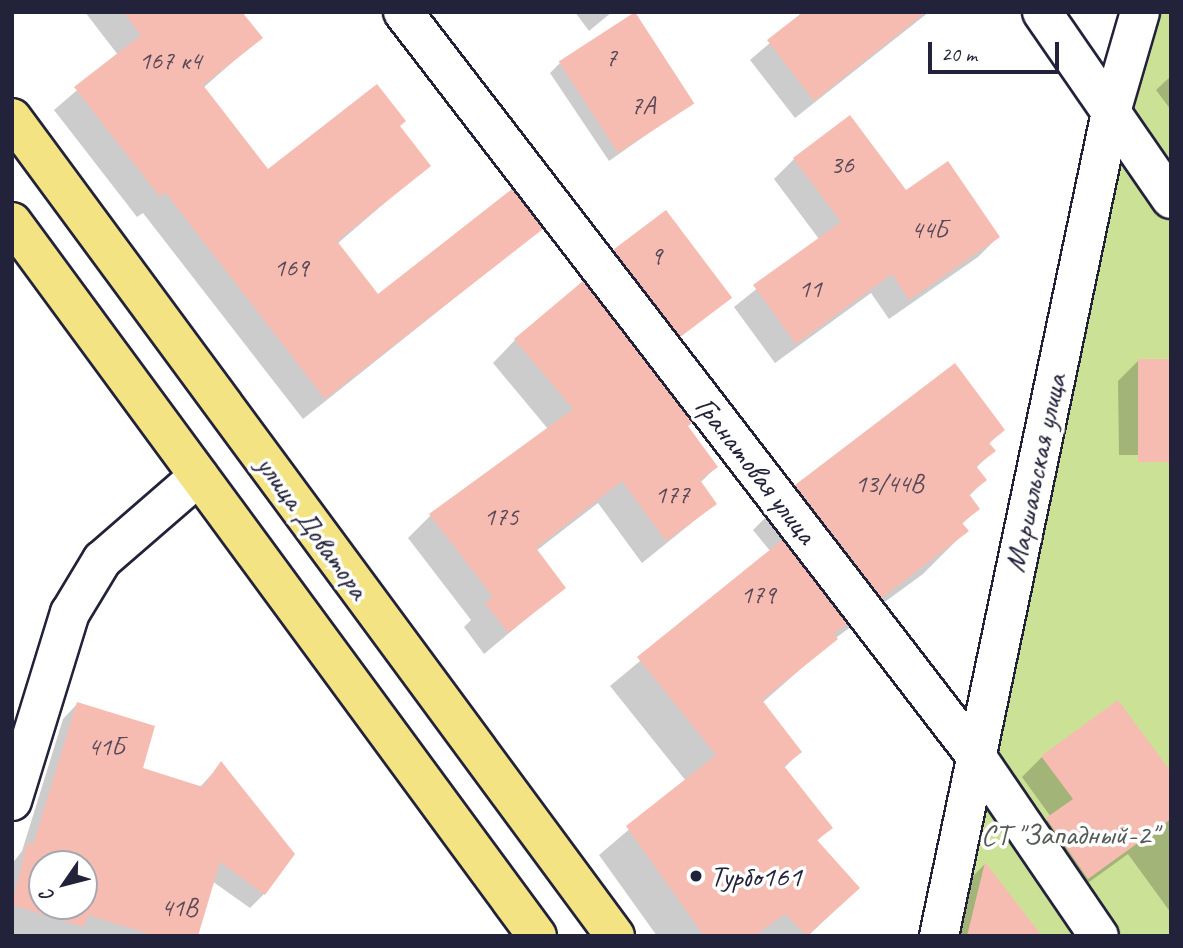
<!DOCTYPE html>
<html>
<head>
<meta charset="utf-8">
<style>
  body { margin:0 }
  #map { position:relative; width:1183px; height:948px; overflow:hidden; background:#fff; font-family:Caveat,sans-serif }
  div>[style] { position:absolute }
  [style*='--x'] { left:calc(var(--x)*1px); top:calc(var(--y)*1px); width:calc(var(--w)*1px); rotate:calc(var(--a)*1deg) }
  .green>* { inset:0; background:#cbe196 }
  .shadow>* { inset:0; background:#0003 }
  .building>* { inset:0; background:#f7bcb1; transform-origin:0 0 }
  .roads { filter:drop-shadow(2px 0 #22223b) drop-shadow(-2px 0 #22223b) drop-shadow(0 2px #22223b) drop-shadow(0 -2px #22223b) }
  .street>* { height:38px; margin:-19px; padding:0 19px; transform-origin:19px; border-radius:19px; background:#fff }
  .primary>* { height:38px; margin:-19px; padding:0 19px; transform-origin:19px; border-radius:19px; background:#f4e382 }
  .dots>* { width:19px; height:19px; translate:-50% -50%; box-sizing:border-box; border:4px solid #fff; border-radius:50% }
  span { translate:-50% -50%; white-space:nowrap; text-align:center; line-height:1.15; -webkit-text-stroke:7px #fff; paint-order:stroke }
  .number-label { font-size:26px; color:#574858 }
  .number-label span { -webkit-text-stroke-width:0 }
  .street-label { font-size:30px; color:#22223b }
  .park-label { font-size:30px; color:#555b56 }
  .poi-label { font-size:30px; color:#22223b }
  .left { translate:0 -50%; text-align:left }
  .frame { position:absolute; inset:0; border:14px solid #22223b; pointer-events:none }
  .north { position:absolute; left:28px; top:850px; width:70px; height:70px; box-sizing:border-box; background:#fff; border:2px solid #a7a7b1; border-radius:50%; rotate:235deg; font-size:19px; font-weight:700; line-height:28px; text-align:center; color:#22223b }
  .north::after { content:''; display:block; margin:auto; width:24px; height:32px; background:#22223b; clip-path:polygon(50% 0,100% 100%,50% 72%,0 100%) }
  .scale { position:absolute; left:928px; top:42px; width:131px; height:32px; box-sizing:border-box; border:4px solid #22223b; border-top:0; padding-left:9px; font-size:21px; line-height:24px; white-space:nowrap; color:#22223b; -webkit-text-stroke:5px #fff; paint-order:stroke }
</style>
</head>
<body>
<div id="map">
  <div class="green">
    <i style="clip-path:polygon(1133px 12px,1171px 12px,1171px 936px,947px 936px)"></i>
  </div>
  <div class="shadow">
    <i style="clip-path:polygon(85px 12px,240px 12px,260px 38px,203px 88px,267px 172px,403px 187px,337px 244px,377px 296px,541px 229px,303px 419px,143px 213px,137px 217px,54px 110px,118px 55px)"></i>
    <i style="clip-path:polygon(575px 12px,612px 12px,589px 31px)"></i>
    <i style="clip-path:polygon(806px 12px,929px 12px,795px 118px,750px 60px)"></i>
    <i style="clip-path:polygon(560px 63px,693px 102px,609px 161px,550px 73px)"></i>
    <i style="clip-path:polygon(1171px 76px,1171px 110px,1156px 90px)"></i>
    <i style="clip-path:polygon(794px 159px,905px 193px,998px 237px,978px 257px,889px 319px,871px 293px,775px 363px,734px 307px,819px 239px,774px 179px)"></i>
    <i style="clip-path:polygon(617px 254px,730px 298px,662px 351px,600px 271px)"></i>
    <i style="clip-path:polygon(515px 340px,686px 426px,716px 467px,700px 483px,715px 504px,642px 563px,598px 503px,536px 551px,564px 587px,484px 654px,464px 627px,471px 620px,408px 538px,430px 516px,548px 429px,493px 363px)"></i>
    <i style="clip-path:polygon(1138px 361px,1171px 455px,1119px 455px,1118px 381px)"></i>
    <i style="clip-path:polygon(1003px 429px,988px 445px,993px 451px,976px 468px,985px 480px,968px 497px,977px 509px,961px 525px,966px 531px,923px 574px,837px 637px,762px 703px,800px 752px,784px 768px,830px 828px,816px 842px,858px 888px,808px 936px,657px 936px,599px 855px,686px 781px,610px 686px,771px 552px,753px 530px,796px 487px)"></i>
    <i style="clip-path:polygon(evenodd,77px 704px,140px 769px,200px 787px,221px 764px,264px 894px,250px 908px,212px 881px,196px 936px,12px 936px,12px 864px,22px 851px,63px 719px,77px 704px,42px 864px,84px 864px,84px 906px,42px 906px,42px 864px)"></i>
    <i style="clip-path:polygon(1042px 757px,1171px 773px,1171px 913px,1128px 854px,1067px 898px,1027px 840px,1051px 817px,1022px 777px)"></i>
    <i style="clip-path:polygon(985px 864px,1039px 936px,947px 936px,957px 892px)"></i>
  </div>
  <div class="building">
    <i style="clip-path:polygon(123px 12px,242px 12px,263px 38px,203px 85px,268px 169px,377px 84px,406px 121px,400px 126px,431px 166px,337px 241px,378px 294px,512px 189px,543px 229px,325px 399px,165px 192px,160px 197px,74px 87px,141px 35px)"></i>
    <i style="left:635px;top:12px;width:109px;height:91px;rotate:57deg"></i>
    <i style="clip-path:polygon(803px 12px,926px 12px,814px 101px,767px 40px)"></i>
    <i style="clip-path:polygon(850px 115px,906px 190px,948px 161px,1000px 237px,909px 300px,892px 274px,796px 344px,753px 285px,841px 222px,793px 158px)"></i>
    <i style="left:666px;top:210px;width:110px;height:66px;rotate:53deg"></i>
    <i style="clip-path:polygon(583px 281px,692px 423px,688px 426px,718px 467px,700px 480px,717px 504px,666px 541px,622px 481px,536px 548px,566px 588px,508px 633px,485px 603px,493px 597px,429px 514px,573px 409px,514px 339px)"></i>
    <i style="left:1171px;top:359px;width:103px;height:33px;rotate:90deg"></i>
    <i style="clip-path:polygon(955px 363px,1005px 430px,989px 443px,996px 451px,976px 466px,987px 480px,969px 494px,980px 509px,962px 523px,969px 531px,882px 598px,795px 485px)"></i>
    <i style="clip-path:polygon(782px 540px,847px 624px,834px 634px,838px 639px,762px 700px,802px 752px,784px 766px,833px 828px,817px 840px,860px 888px,807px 936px,785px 914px,754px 936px,704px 936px,626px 826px,716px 755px,637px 657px)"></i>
    <i style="clip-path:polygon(1118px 700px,1171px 772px,1171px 819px,1088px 879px,1046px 818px,1073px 799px,1041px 756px)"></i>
    <i style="clip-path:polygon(evenodd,77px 702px,155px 726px,143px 768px,203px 787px,221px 761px,295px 854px,265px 895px,220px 862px,198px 936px,156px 936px,88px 915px,84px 927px,12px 905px,27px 843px,33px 845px,77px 702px,42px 864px,84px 864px,84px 906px,42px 906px,42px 864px)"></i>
    <i style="clip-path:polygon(985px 862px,1042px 936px,967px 936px)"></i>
  </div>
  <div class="roads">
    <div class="street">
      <i style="--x:403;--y:12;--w:939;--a:52.4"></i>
      <i style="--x:976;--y:756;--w:218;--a:55.7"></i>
      <i style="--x:1042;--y:12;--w:227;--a:55.4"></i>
      <i style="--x:12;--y:801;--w:197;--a:-72.9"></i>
      <i style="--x:70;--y:613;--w:62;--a:-58.9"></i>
      <i style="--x:102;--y:560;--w:128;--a:-40.9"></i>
      <i style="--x:939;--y:936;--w:842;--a:-78.21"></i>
      <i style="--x:1111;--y:112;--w:104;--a:-73.8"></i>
    </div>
    <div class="primary">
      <i style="--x:12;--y:118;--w:1016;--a:53.6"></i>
      <i style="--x:12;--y:222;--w:886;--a:53.67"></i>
    </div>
  </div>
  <div class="dots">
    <i style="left:696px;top:876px;background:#22223b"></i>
  </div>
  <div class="number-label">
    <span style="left:611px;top:58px">7</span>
    <span style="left:170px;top:61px">167 к4</span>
    <span style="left:643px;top:106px">7А</span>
    <span style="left:842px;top:165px">36</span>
    <span style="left:929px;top:230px">44Б</span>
    <span style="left:656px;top:256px">9</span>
    <span style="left:291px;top:268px">169</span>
    <span style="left:810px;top:289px">11</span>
    <span style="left:889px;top:484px">13/44В</span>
    <span style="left:672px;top:495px">177</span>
    <span style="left:501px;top:517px">175</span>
    <span style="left:758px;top:595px">179</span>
    <span style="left:106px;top:747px">41Б</span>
    <span style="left:179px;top:908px">41В</span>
  </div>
  <div class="street-label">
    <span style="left:756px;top:470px;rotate:52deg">Гранатовая улица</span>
    <span style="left:1035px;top:473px;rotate:-78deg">Маршальская улица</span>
    <span style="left:313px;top:527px;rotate:54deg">улица Доватора</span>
  </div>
  <div class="park-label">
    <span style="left:1069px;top:834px">СТ "Западный-2"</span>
  </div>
  <div class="poi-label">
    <span class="left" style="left:710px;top:876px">Турбо161</span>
  </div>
  <div class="frame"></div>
  <div class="north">С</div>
  <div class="scale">20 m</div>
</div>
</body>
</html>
